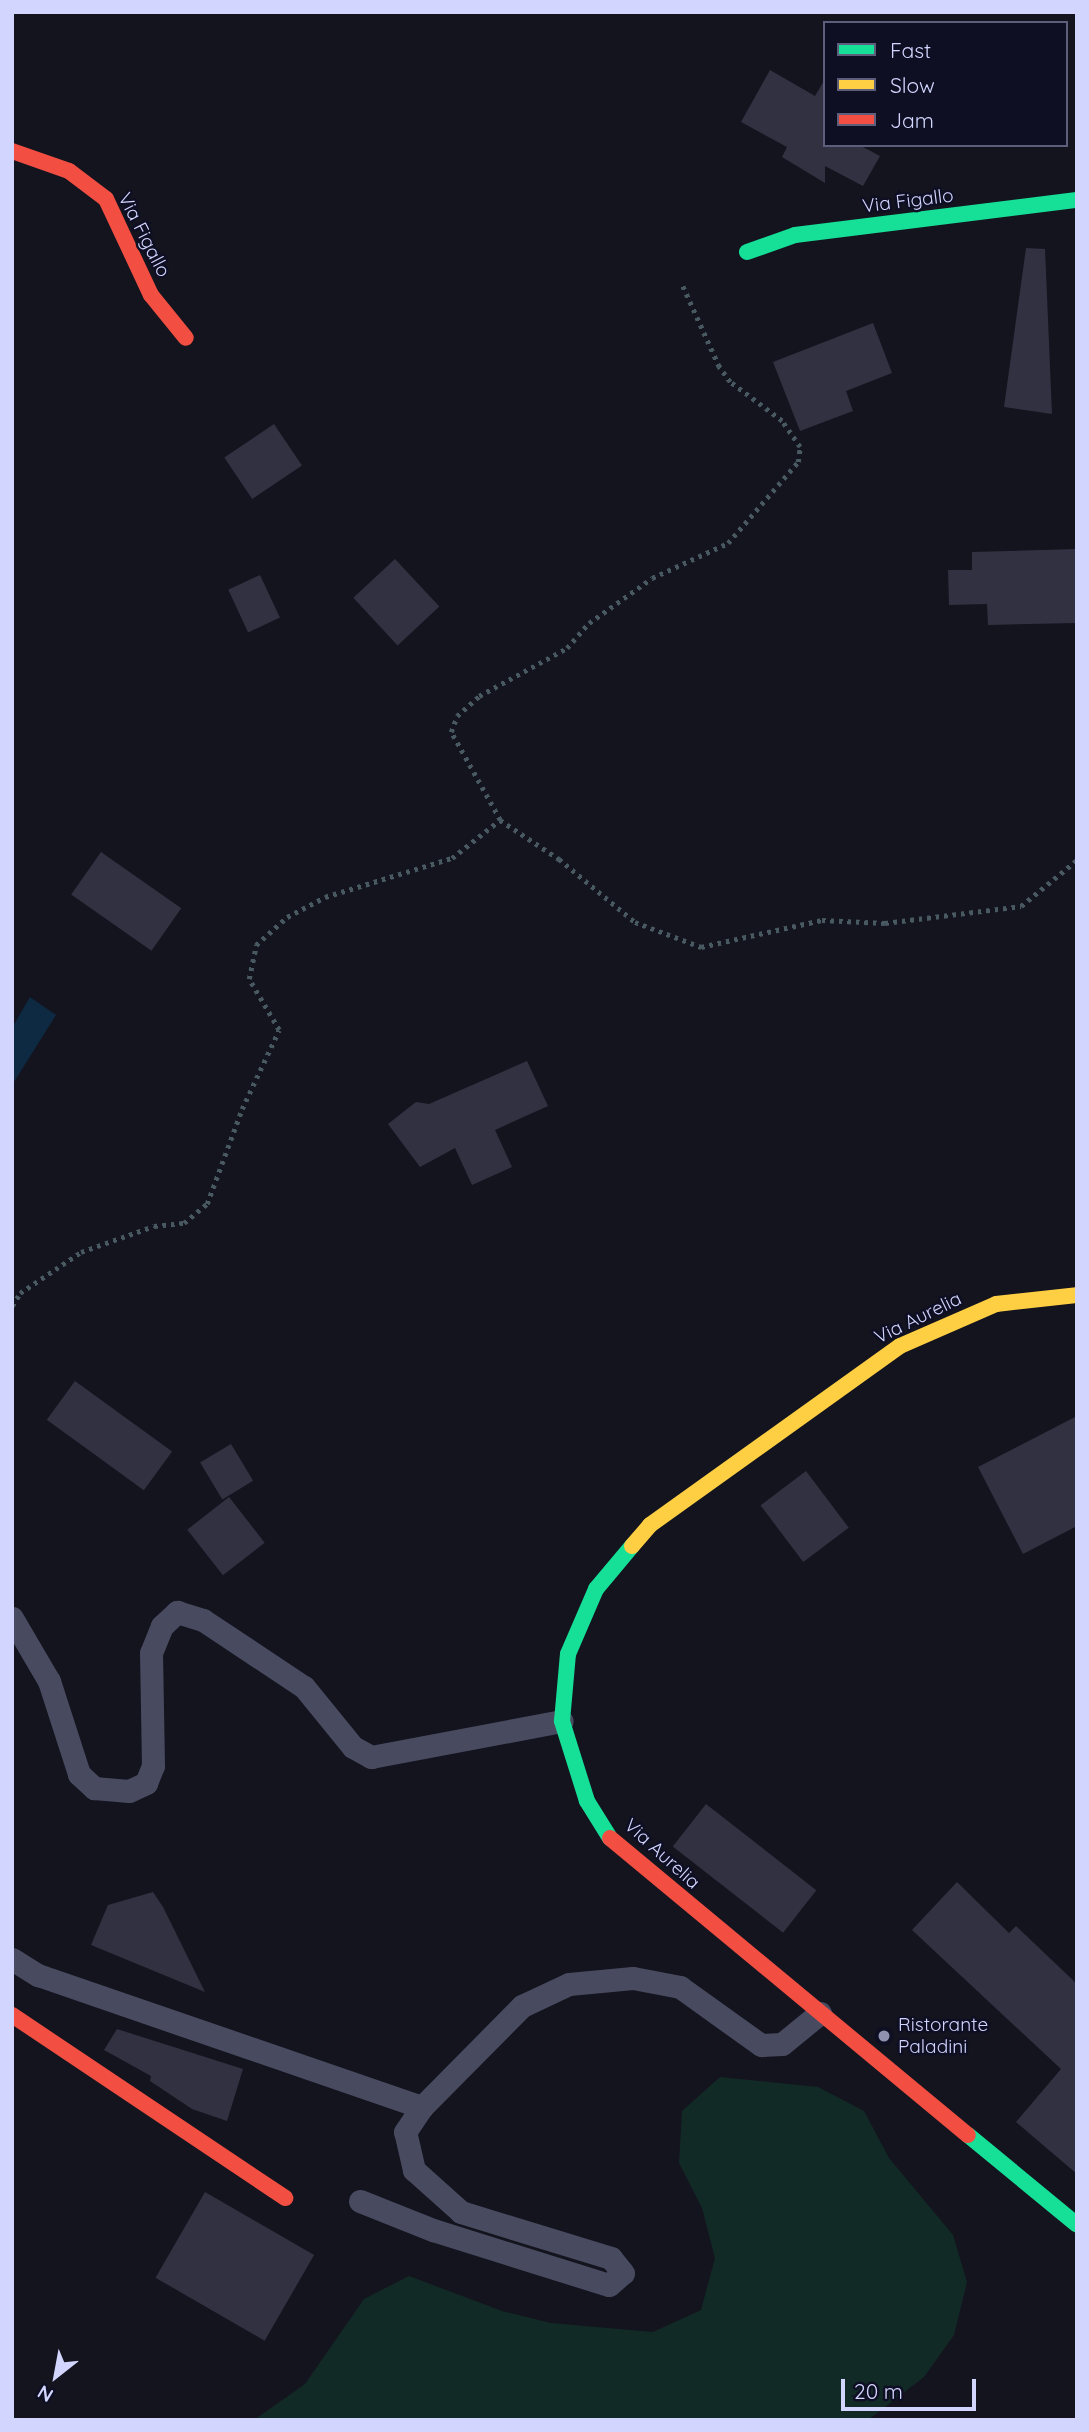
<!DOCTYPE html>
<html>
<head>
<meta charset="utf-8">
<style>
  body { margin:0 }
  #map { position:relative; width:1089px; height:2432px; overflow:hidden; background:#14141f; font-family:Quicksand,sans-serif }
  div>[style] { position:absolute }
  [style*='--x'] { left:calc(var(--x)*1px); top:calc(var(--y)*1px); width:calc(var(--w)*1px); rotate:calc(var(--a)*1deg) }
  .green>* { inset:0; background:#122a26 }
  .water>* { inset:0; background:#0d2a42 }
  .building>* { inset:0; background:#313141; transform-origin:0 0 }
  .path>* { height:4.5px; margin-top:-2.25px; transform-origin:0; background:repeating-linear-gradient(90deg,#485961 0 3.5px,transparent 0 8.5px) }
  .lane>* { height:23px; margin:-11.5px; padding:0 11.5px; transform-origin:11.5px; border-radius:11.5px; background:#484b60 }
  .fast>* { height:16px; margin:-8px; padding:0 8px; transform-origin:8px; border-radius:8px; background:#16e098 }
  .slow>* { height:16px; margin:-8px; padding:0 8px; transform-origin:8px; border-radius:8px; background:#ffcf43 }
  .jam>* { height:16px; margin:-8px; padding:0 8px; transform-origin:8px; border-radius:8px; background:#f24e42 }
  .dots>* { width:19px; height:19px; translate:-50% -50%; box-sizing:border-box; border:4px solid #0f0f24; border-radius:50% }
  span { translate:-50% -50%; white-space:nowrap; text-align:center; line-height:1.15; -webkit-text-stroke:5px #0f0f24; paint-order:stroke }
  .street-label { font-size:19px; color:#d2d5fe }
  .poi-label { font-size:19px; color:#d2d5fe }
  .left { translate:0 -50%; text-align:left }
  .frame { position:absolute; inset:0; border:14px solid #d2d5fe; pointer-events:none }
  .legend { position:absolute; left:823px; top:21px; width:245px; height:126px; box-sizing:border-box; background:#0f0f24; border:2px solid #5d5e7b; margin:0; padding:9px 12px; list-style:none; font-size:21px; color:#d2d5fe }
  .legend li { display:flex; align-items:center; gap:14px; height:35px }
  .legend b { width:35px; border:2px solid #5d5e7b }
  .north { position:absolute; left:21px; top:2341px; width:70px; height:70px; -webkit-text-stroke:5px #0f0f24; paint-order:stroke; rotate:211deg; font-size:19px; font-weight:700; line-height:28px; text-align:center; color:#d2d5fe }
  .north::after { content:''; display:block; margin:auto; width:24px; height:32px; background:#d2d5fe; clip-path:polygon(50% 0,100% 100%,50% 72%,0 100%) }
  .scale { position:absolute; left:841px; top:2379px; width:135px; height:32px; box-sizing:border-box; border:4px solid #d2d5fe; border-top:0; padding-left:9px; font-size:21px; line-height:24px; white-space:nowrap; color:#d2d5fe; -webkit-text-stroke:5px #0f0f24; paint-order:stroke }
</style>
</head>
<body>
<div id="map">
  <div class="green">
    <i style="clip-path:polygon(720px 2077px,818px 2087px,864px 2111px,889px 2158px,953px 2235px,967px 2282px,954px 2335px,924px 2377px,868px 2420px,254px 2420px,305px 2384px,364px 2299px,409px 2276px,502px 2311px,551px 2323px,653px 2332px,701px 2310px,715px 2258px,702px 2208px,679px 2163px,682px 2111px)"></i>
  </div>
  <div class="water">
    <i style="clip-path:polygon(30px 997px,56px 1015px,12px 1085px,12px 1028px)"></i>
  </div>
  <div class="building">
    <i style="clip-path:polygon(770px 70px,815px 96px,825px 79px,825px 145px,859px 145px,880px 156px,863px 186px,825px 166px,825px 183px,782px 157px,787px 147px,741px 122px)"></i>
    <i style="clip-path:polygon(1026px 248px,1045px 249px,1052px 414px,1004px 407px)"></i>
    <i style="clip-path:polygon(873px 323px,892px 373px,846px 391px,853px 411px,800px 431px,773px 362px)"></i>
    <i style="left:274px;top:424px;width:50px;height:60px;rotate:56deg"></i>
    <i style="clip-path:polygon(1077px 549px,1077px 623px,988px 625px,987px 604px,949px 605px,948px 570px,972px 570px,972px 552px)"></i>
    <i style="left:395px;top:559px;width:65px;height:57px;rotate:47deg"></i>
    <i style="left:260px;top:575px;width:47px;height:35px;rotate:65deg"></i>
    <i style="left:101px;top:852px;width:98px;height:52px;rotate:35deg"></i>
    <i style="clip-path:polygon(527px 1061px,548px 1106px,495px 1130px,512px 1167px,472px 1185px,455px 1148px,420px 1167px,388px 1124px,416px 1102px,429px 1104px)"></i>
    <i style="left:75px;top:1381px;width:120px;height:48px;rotate:36deg"></i>
    <i style="clip-path:polygon(1077px 1416px,1077px 1526px,1023px 1554px,978px 1467px)"></i>
    <i style="left:231px;top:1444px;width:43px;height:36px;rotate:59deg"></i>
    <i style="left:806px;top:1471px;width:71px;height:57px;rotate:53deg"></i>
    <i style="left:229px;top:1497px;width:58px;height:53px;rotate:52deg"></i>
    <i style="left:706px;top:1804px;width:140px;height:54px;rotate:38deg"></i>
    <i style="clip-path:polygon(957px 1882px,1009px 1933px,1016px 1926px,1077px 1984px,1077px 2174px,1016px 2122px,1061px 2069px,912px 1930px)"></i>
    <i style="clip-path:polygon(153px 1892px,163px 1907px,205px 1992px,91px 1945px,108px 1905px)"></i>
    <i style="clip-path:polygon(117px 2029px,243px 2069px,227px 2121px,192px 2109px,150px 2081px,151px 2076px,104px 2050px)"></i>
    <i style="left:205px;top:2192px;width:126px;height:99px;rotate:30deg"></i>
  </div>
  <div class="path">
    <i style="--x:500;--y:820;--w:101;--a:-119.1"></i>
    <i style="--x:451;--y:732;--w:17;--a:-69"></i>
    <i style="--x:457;--y:716;--w:30;--a:-42"></i>
    <i style="--x:479;--y:696;--w:100;--a:-28.6"></i>
    <i style="--x:567;--y:648;--w:33;--a:-49"></i>
    <i style="--x:589;--y:623;--w:77;--a:-35.5"></i>
    <i style="--x:652;--y:578;--w:84;--a:-24.7"></i>
    <i style="--x:728;--y:543;--w:107;--a:-49.2"></i>
    <i style="--x:798;--y:462;--w:15;--a:-82"></i>
    <i style="--x:800;--y:447;--w:32;--a:-125"></i>
    <i style="--x:782;--y:421;--w:65;--a:-143.1"></i>
    <i style="--x:730;--y:382;--w:19;--a:-126"></i>
    <i style="--x:719;--y:367;--w:92;--a:-114.3"></i>
    <i style="--x:12;--y:1306;--w:15;--a:-58"></i>
    <i style="--x:20;--y:1293;--w:73;--a:-33.9"></i>
    <i style="--x:81;--y:1252;--w:77;--a:-19.6"></i>
    <i style="--x:154;--y:1226;--w:30;--a:-6"></i>
    <i style="--x:184;--y:1223;--w:30;--a:-40"></i>
    <i style="--x:207;--y:1204;--w:101;--a:-69.8"></i>
    <i style="--x:242;--y:1109;--w:87;--a:-64.9"></i>
    <i style="--x:279;--y:1030;--w:59;--a:-120.5"></i>
    <i style="--x:249;--y:979;--w:35;--a:-78"></i>
    <i style="--x:256;--y:945;--w:42;--a:-42.1"></i>
    <i style="--x:287;--y:917;--w:43;--a:-27.8"></i>
    <i style="--x:325;--y:897;--w:133;--a:-17.1"></i>
    <i style="--x:452;--y:858;--w:61;--a:-38.4"></i>
    <i style="--x:500;--y:820;--w:71;--a:33.5"></i>
    <i style="--x:559;--y:859;--w:99;--a:39.7"></i>
    <i style="--x:635;--y:922;--w:71;--a:20.7"></i>
    <i style="--x:701;--y:947;--w:124;--a:-12.6"></i>
    <i style="--x:822;--y:920;--w:63;--a:2.7"></i>
    <i style="--x:885;--y:923;--w:137;--a:-7.1"></i>
    <i style="--x:1021;--y:906;--w:72;--a:-39.4"></i>
  </div>
  <div class="lane">
    <i style="--x:12;--y:1618;--w:73;--a:59.6"></i>
    <i style="--x:49;--y:1681;--w:98;--a:72.1"></i>
    <i style="--x:79;--y:1774;--w:21;--a:43"></i>
    <i style="--x:94;--y:1788;--w:35;--a:5"></i>
    <i style="--x:129;--y:1791;--w:19;--a:-25"></i>
    <i style="--x:146;--y:1783;--w:18;--a:-68"></i>
    <i style="--x:153;--y:1766;--w:113;--a:-91"></i>
    <i style="--x:151;--y:1653;--w:29;--a:-68"></i>
    <i style="--x:162;--y:1626;--w:21;--a:-43"></i>
    <i style="--x:177;--y:1612;--w:27;--a:17"></i>
    <i style="--x:203;--y:1620;--w:121;--a:33.6"></i>
    <i style="--x:304;--y:1687;--w:77;--a:50.8"></i>
    <i style="--x:353;--y:1747;--w:21;--a:29"></i>
    <i style="--x:371;--y:1757;--w:194;--a:-10.7"></i>
    <i style="--x:12;--y:1959;--w:31;--a:32"></i>
    <i style="--x:38;--y:1975;--w:406;--a:19"></i>
    <i style="--x:360;--y:2201;--w:79;--a:21.7"></i>
    <i style="--x:433;--y:2230;--w:184;--a:17.4"></i>
    <i style="--x:609;--y:2285;--w:18;--a:-41"></i>
    <i style="--x:623;--y:2273;--w:19;--a:-129"></i>
    <i style="--x:611;--y:2258;--w:157;--a:-163"></i>
    <i style="--x:461;--y:2212;--w:63;--a:-138.2"></i>
    <i style="--x:414;--y:2170;--w:39;--a:-103"></i>
    <i style="--x:405;--y:2132;--w:30;--a:-56"></i>
    <i style="--x:422;--y:2107;--w:142;--a:-45.3"></i>
    <i style="--x:522;--y:2006;--w:52;--a:-25.1"></i>
    <i style="--x:569;--y:1984;--w:64;--a:-5.4"></i>
    <i style="--x:633;--y:1978;--w:48;--a:10.8"></i>
    <i style="--x:680;--y:1987;--w:100;--a:35.6"></i>
    <i style="--x:761;--y:2045;--w:21;--a:-3"></i>
    <i style="--x:782;--y:2044;--w:49;--a:-39.2"></i>
  </div>
  <div class="fast">
    <i style="--x:747;--y:252;--w:51;--a:-19.5"></i>
    <i style="--x:795;--y:235;--w:284;--a:-7.1"></i>
    <i style="--x:610;--y:1838;--w:44;--a:-121.9"></i>
    <i style="--x:587;--y:1801;--w:84;--a:-107.4"></i>
    <i style="--x:562;--y:1721;--w:67;--a:-84.9"></i>
    <i style="--x:568;--y:1654;--w:71;--a:-66.7"></i>
    <i style="--x:596;--y:1589;--w:56;--a:-50.1"></i>
    <i style="--x:968;--y:2135;--w:141;--a:39.5"></i>
  </div>
  <div class="slow">
    <i style="--x:632;--y:1546;--w:28;--a:-49"></i>
    <i style="--x:650;--y:1525;--w:307;--a:-35.6"></i>
    <i style="--x:900;--y:1346;--w:105;--a:-23.6"></i>
    <i style="--x:996;--y:1304;--w:81;--a:-6.3"></i>
  </div>
  <div class="jam">
    <i style="--x:12;--y:151;--w:60;--a:19.3"></i>
    <i style="--x:69;--y:171;--w:46;--a:37.1"></i>
    <i style="--x:106;--y:199;--w:106;--a:64.9"></i>
    <i style="--x:151;--y:295;--w:55;--a:50.9"></i>
    <i style="--x:610;--y:1838;--w:465;--a:39.7"></i>
    <i style="--x:12;--y:2015;--w:329;--a:33.8"></i>
  </div>
  <div class="dots">
    <i style="left:884px;top:2036px;background:#9091b0"></i>
  </div>
  <div class="street-label">
    <span style="left:908px;top:201px;rotate:-7deg">Via Figallo</span>
    <span style="left:144px;top:235px;rotate:63deg">Via Figallo</span>
    <span style="left:918px;top:1318px;rotate:-26deg">Via Aurelia</span>
    <span style="left:662px;top:1854px;rotate:42deg">Via Aurelia</span>
  </div>
  <div class="poi-label">
    <span class="left" style="left:898px;top:2036px">Ristorante<br>Paladini</span>
  </div>
  <div class="frame"></div>
  <ul class="legend">
  <li><b style="height:9px;background:#16e098"></b>Fast</li>
  <li><b style="height:9px;background:#ffcf43"></b>Slow</li>
  <li><b style="height:9px;background:#f24e42"></b>Jam</li>
  </ul>
  <div class="north">N</div>
  <div class="scale">20 m</div>
</div>
</body>
</html>
